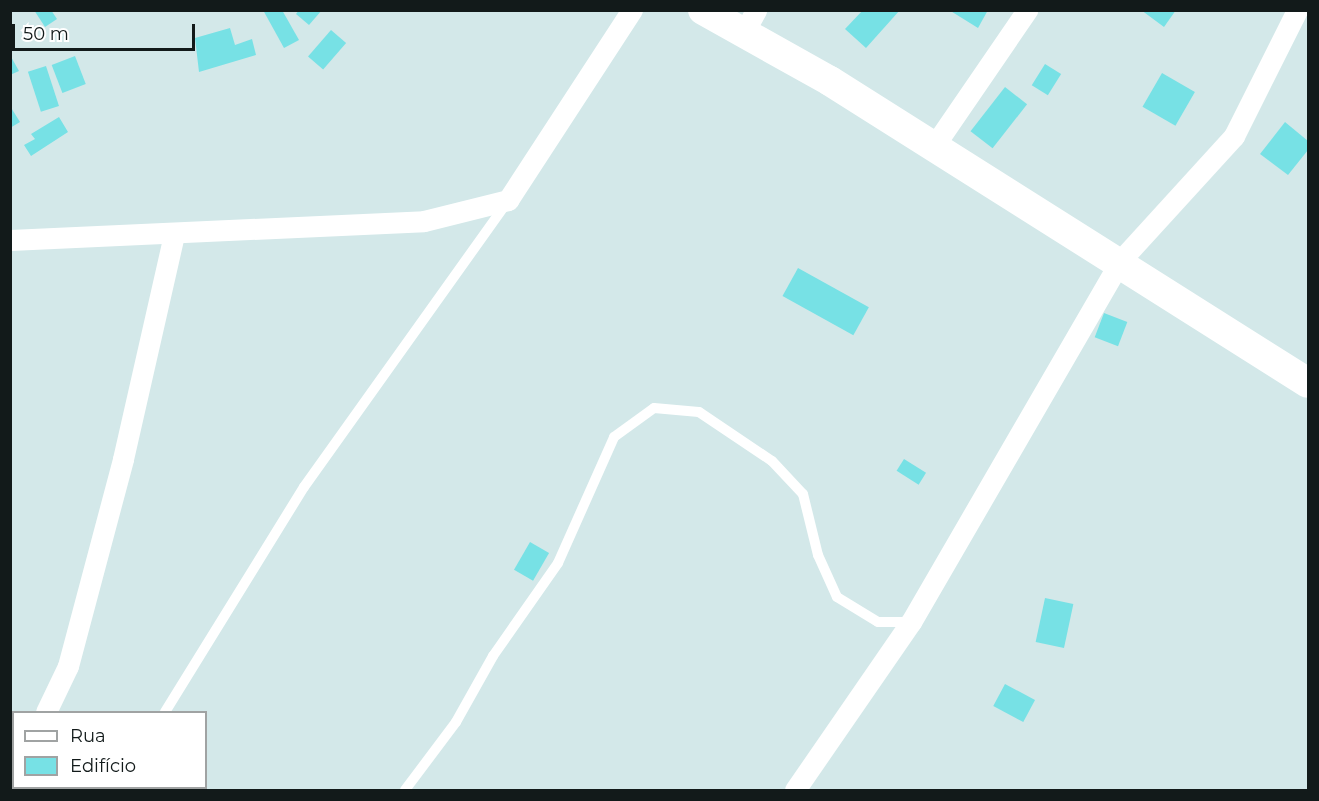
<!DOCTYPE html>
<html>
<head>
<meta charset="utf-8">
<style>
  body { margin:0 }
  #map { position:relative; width:1319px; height:801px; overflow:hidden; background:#d3e8e9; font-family:Montserrat,sans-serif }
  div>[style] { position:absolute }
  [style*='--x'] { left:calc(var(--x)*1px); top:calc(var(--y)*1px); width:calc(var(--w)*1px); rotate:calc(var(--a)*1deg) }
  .building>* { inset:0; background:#77e1e5; transform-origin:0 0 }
  .lane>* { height:10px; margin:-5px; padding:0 5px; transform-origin:5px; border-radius:5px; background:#fff }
  .street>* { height:21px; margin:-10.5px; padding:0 10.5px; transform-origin:10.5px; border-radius:10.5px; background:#fff }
  .secondary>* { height:30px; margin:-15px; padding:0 15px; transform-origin:15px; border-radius:15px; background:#fff }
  span { translate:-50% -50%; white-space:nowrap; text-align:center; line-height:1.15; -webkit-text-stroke:4.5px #fff; paint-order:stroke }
  .frame { position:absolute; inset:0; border:12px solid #121a1a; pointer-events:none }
  .legend { position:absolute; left:12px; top:711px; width:195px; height:78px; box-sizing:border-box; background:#fff; border:2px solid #a0a3a3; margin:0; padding:8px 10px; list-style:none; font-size:18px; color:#121a1a }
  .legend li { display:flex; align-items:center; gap:12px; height:30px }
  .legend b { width:30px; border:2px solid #a0a3a3 }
  .scale { position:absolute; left:12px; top:24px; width:183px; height:27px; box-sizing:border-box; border:3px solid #121a1a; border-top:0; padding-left:8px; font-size:18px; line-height:21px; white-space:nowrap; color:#121a1a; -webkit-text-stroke:4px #fff; paint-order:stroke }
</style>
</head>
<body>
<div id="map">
  <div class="building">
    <i style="clip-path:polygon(34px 10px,51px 10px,57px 19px,45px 27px)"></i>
    <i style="clip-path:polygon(263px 10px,282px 10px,299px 40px,284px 48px)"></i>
    <i style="clip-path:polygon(299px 10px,322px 10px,309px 25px,296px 14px)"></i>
    <i style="clip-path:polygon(863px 10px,900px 10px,866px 48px,845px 29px)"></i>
    <i style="clip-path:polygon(949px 10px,988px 10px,978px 28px)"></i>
    <i style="clip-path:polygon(1141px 10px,1176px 10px,1164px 27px)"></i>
    <i style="clip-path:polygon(230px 28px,235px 45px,252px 39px,256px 55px,199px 72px,195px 38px)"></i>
    <i style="left:331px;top:30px;width:20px;height:35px;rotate:41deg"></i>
    <i style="clip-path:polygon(10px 55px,19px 71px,10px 75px)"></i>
    <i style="left:75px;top:56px;width:30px;height:25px;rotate:69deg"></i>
    <i style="left:1045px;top:64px;width:19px;height:25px;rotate:32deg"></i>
    <i style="left:46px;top:66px;width:42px;height:19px;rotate:72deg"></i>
    <i style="left:1162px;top:73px;width:38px;height:39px;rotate:30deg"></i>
    <i style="left:1005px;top:87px;width:28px;height:56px;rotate:38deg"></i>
    <i style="clip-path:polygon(10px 106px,20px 122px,10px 128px)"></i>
    <i style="clip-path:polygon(59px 117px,68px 132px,31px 156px,24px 145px,35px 139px,31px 134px)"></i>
    <i style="clip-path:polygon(1285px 122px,1308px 141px,1308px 150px,1288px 175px,1260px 154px)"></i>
    <i style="left:798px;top:268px;width:81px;height:32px;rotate:29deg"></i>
    <i style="left:1104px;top:313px;width:25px;height:26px;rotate:21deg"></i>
    <i style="left:904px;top:459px;width:26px;height:14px;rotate:32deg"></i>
    <i style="left:530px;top:542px;width:22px;height:32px;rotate:30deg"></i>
    <i style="left:1045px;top:598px;width:29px;height:45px;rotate:12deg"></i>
    <i style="left:1005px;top:684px;width:34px;height:25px;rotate:28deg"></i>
  </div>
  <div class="lane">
    <i style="--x:165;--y:712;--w:264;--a:-58.3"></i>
    <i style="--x:304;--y:487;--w:350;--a:-54.5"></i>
    <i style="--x:122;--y:790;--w:2;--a:-63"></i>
    <i style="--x:405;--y:790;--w:85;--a:-53.1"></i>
    <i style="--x:456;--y:722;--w:76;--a:-60.7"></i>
    <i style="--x:493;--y:656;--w:113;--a:-55"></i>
    <i style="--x:558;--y:563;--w:138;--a:-66"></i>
    <i style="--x:614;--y:437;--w:49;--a:-35.9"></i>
    <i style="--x:654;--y:408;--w:45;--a:5.1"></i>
    <i style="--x:699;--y:412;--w:88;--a:33.9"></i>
    <i style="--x:772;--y:461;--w:45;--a:46.8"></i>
    <i style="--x:803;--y:494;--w:63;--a:76.2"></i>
    <i style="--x:818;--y:555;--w:46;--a:65.7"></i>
    <i style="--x:837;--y:597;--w:48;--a:31.4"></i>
    <i style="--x:878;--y:622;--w:32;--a:0"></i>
  </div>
  <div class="street">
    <i style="--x:744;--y:32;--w:25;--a:-61"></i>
    <i style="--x:934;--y:146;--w:165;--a:-55.6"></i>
    <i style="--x:10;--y:240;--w:414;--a:-2.6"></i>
    <i style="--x:424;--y:221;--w:87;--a:-14"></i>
    <i style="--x:508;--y:200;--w:227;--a:-56.9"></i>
    <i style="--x:46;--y:712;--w:51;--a:-64.4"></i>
    <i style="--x:68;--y:666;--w:214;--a:-75.1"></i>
    <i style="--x:123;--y:459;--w:231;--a:-77.2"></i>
    <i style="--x:10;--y:773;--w:5;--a:-37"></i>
    <i style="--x:795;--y:790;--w:204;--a:-55.4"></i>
    <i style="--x:911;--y:622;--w:417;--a:-59.9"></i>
    <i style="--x:1120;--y:261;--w:169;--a:-47.6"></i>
    <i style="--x:1234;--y:136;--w:141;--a:-63.4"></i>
  </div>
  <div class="secondary">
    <i style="--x:703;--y:10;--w:145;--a:29.2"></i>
    <i style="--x:830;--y:81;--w:565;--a:32.28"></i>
  </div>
  <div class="frame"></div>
  <ul class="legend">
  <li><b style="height:8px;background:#fff"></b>Rua</li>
  <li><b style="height:16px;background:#77e1e5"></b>Edifício</li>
  </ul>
  <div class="scale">50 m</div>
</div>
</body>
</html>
